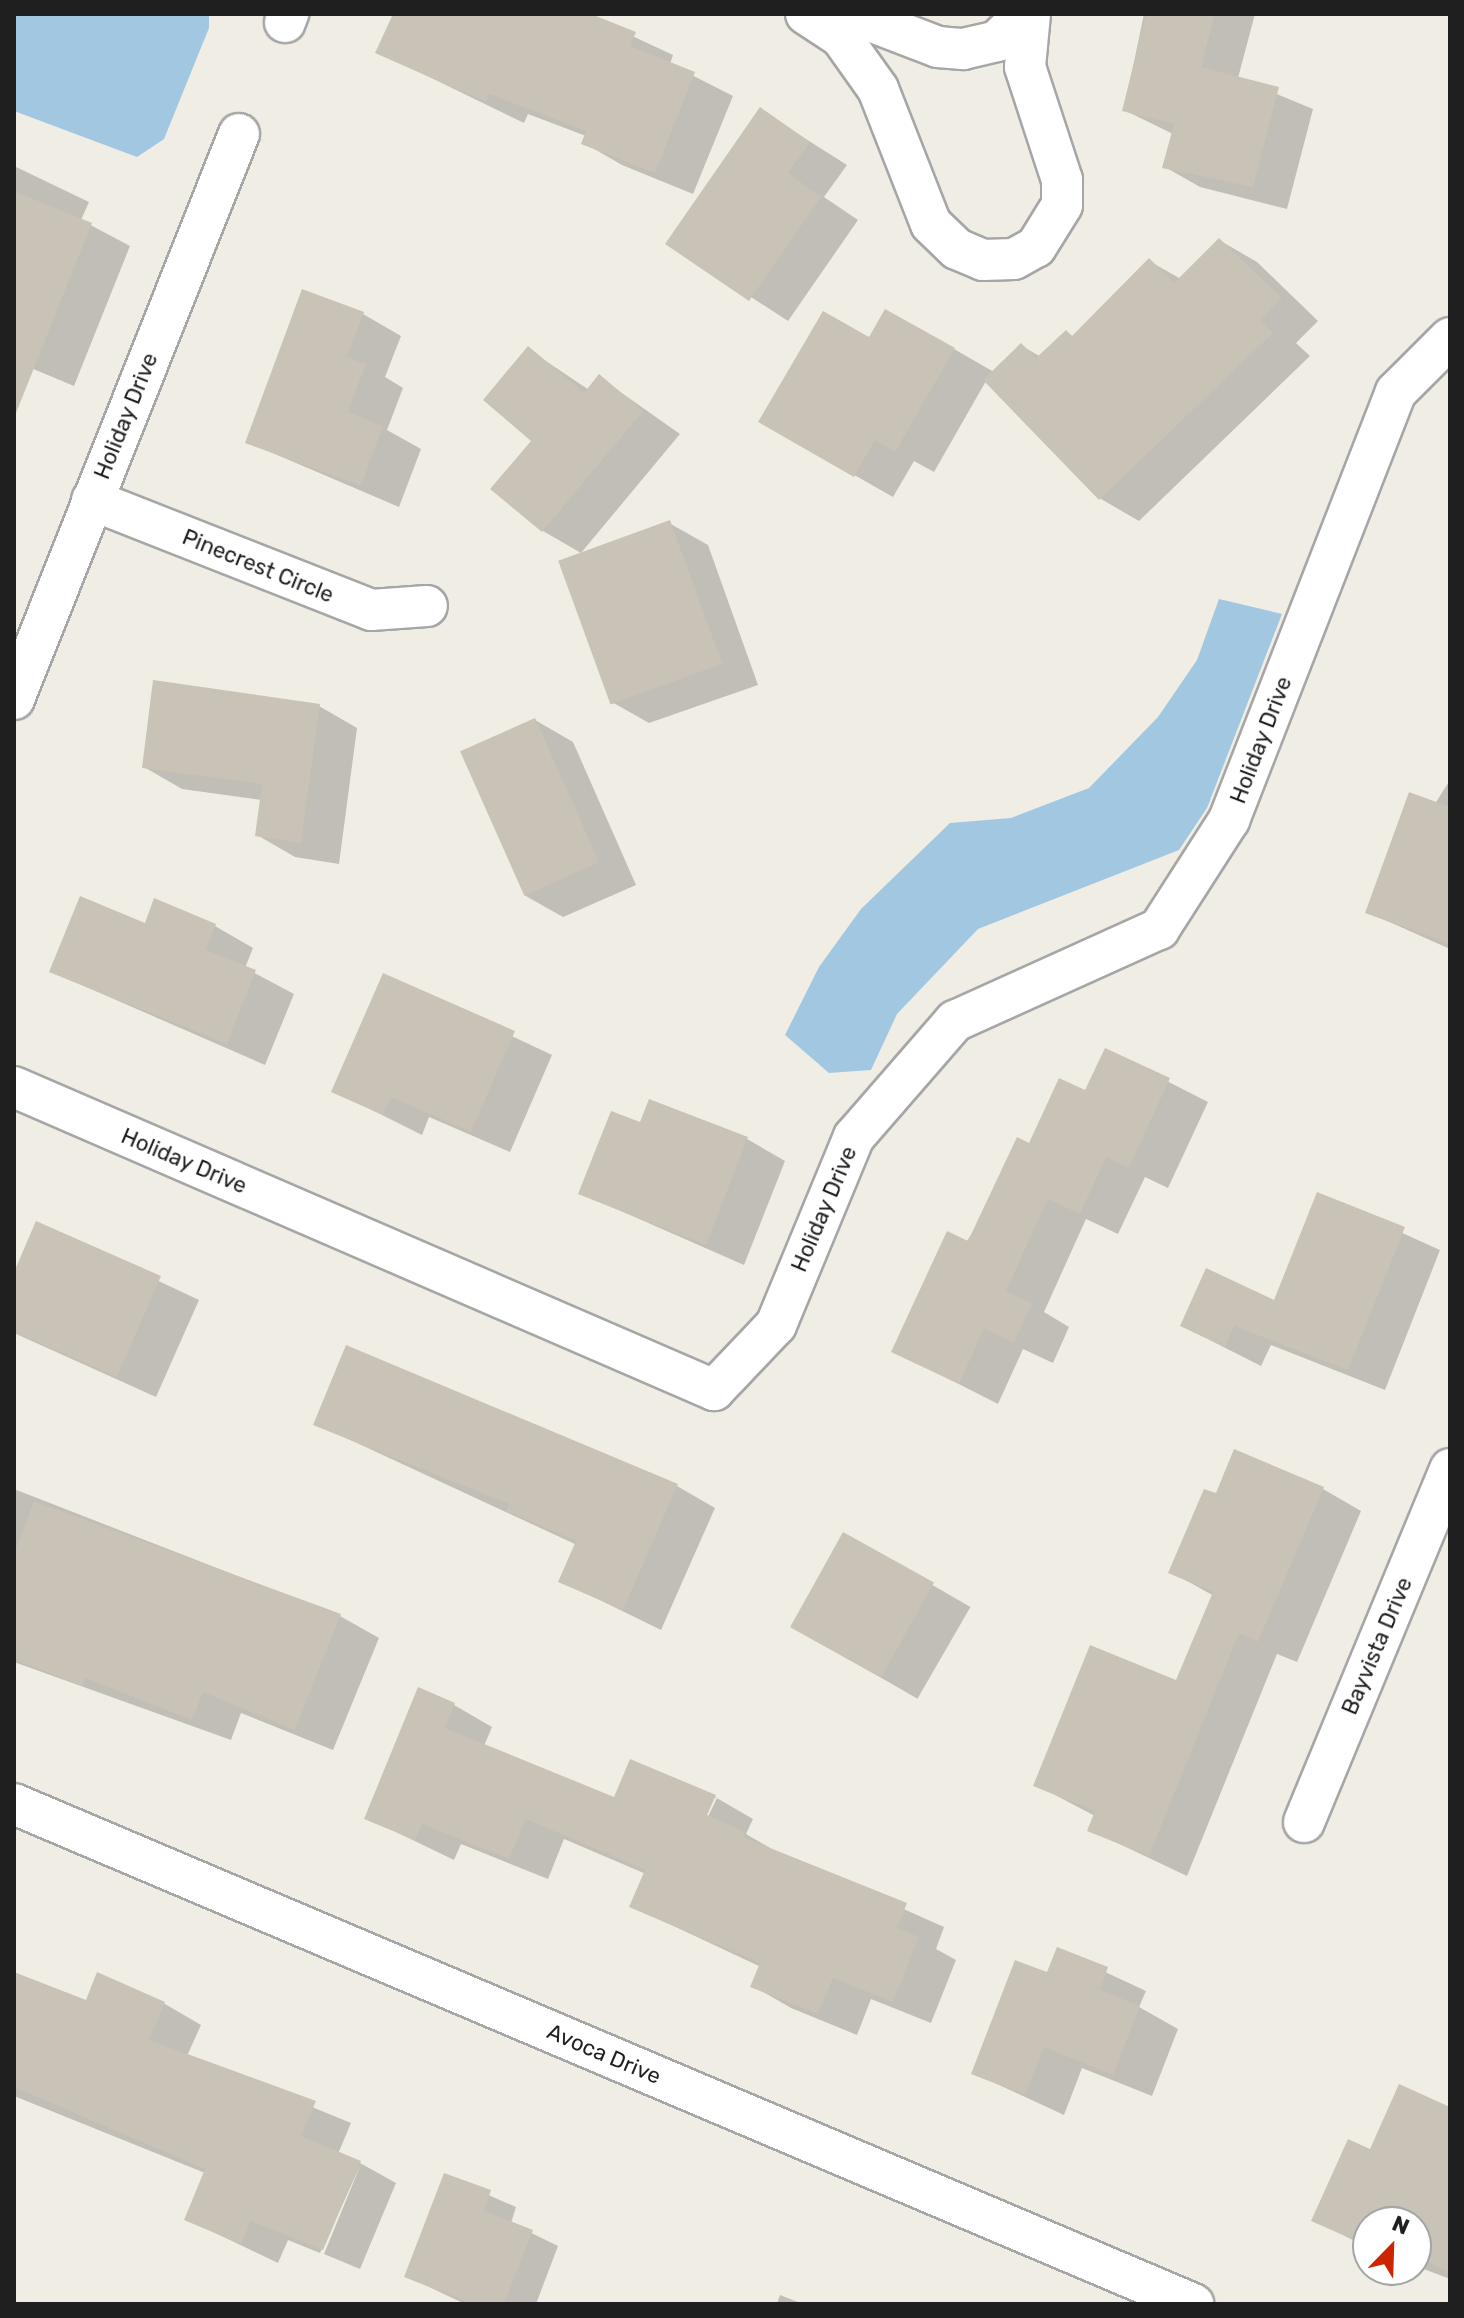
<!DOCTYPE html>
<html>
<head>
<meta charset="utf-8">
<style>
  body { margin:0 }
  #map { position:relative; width:1464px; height:2318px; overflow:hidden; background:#f0eee4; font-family:Rubik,sans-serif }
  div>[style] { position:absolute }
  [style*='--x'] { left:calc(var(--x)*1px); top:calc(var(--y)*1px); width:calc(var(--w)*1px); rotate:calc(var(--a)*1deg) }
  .water>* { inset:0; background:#a1c7e1 }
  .shadow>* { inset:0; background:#0003; transform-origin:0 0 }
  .building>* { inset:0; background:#c8c2b7; transform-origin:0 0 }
  .roads { filter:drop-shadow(2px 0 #a6a6a6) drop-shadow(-2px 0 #a6a6a6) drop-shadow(0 2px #a6a6a6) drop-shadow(0 -2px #a6a6a6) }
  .minor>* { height:40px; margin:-20px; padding:0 20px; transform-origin:20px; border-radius:20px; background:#fff }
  span { translate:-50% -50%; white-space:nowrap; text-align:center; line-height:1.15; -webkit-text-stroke:8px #fff; paint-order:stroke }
  .street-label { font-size:22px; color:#1f1f1f }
  .frame { position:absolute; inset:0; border:16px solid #1f1f1f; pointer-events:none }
  .north { position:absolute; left:1352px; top:2206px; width:80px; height:80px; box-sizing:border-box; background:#fff; border:2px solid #a5a5a5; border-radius:50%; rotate:23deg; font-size:22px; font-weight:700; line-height:32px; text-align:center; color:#1f1f1f }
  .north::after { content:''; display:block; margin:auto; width:28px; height:36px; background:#cd2500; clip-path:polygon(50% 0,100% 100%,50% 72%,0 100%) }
</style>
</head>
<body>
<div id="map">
  <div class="water">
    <i style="clip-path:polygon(14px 14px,209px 14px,209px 28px,164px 139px,137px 157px,14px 111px)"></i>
    <i style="clip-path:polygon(1219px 599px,1282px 614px,1207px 808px,1179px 850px,978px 929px,897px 1014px,871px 1070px,829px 1073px,785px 1035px,819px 967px,861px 909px,950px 823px,1011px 818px,1089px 788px,1158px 717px,1197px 660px)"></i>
  </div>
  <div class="shadow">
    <i style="clip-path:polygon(395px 14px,585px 14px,673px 55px,670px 64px,733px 96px,693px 194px,622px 165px,584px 143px,586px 136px,528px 114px,524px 123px,378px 52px)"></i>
    <i style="clip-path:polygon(1144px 14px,1255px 14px,1238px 78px,1313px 109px,1287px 209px,1200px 187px,1165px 167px,1173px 134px,1124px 110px)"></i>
    <i style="clip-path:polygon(760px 110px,847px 165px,824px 197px,858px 220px,788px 321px,668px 243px)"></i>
    <i style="clip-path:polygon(14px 166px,89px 202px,81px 220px,130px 246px,74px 386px,14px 361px)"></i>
    <i style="clip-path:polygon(1219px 240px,1257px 262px,1318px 321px,1296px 343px,1310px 356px,1139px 521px,1101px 499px,986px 381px,934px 472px,914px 461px,893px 497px,761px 422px,870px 339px,954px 349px,994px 372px,1022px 346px,1041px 357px,1066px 332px,1074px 337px,1149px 261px,1181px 279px)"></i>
    <i style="clip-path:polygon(363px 314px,401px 336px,385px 377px,403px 388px,387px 430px,421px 449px,399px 507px,247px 442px)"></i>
    <i style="clip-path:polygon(528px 349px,589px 390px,599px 377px,680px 434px,581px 553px,543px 531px)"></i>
    <i style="clip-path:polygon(669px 523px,708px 545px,758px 685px,649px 723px,610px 701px)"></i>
    <i style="clip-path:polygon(319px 706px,357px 728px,339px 864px,295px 857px,257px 835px,262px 800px,182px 789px,144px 767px)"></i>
    <i style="clip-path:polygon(535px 720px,573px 742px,636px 885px,563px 917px,524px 895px)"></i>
    <i style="clip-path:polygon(1450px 780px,1450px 949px,1367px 912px)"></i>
    <i style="clip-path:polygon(146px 925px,215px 926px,253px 948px,245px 968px,294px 994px,265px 1065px,52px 972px)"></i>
    <i style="clip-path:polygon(384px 976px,552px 1055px,510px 1152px,429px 1117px,422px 1135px,334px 1091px)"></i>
    <i style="clip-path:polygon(1106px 1050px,1208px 1102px,1168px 1188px,1145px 1177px,1118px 1234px,1086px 1219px,1044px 1312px,1069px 1327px,1053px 1363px,1023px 1349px,998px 1404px,894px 1351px,1030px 1146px,1086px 1093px)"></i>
    <i style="clip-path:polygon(642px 1124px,747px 1139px,785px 1161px,744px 1265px,580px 1193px)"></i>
    <i style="clip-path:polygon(1318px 1195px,1440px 1250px,1385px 1390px,1271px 1345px,1261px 1366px,1182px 1326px,1275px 1302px)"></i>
    <i style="clip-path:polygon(37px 1224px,199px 1300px,156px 1397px,14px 1333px,14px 1277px)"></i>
    <i style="clip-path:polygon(316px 1424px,677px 1486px,715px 1508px,661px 1630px,561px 1581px,577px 1545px)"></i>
    <i style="clip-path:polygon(14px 1489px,340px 1616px,379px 1638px,333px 1750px,241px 1713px,231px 1740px,14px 1662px)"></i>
    <i style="clip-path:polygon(1323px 1489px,1361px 1511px,1297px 1662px,1277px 1654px,1187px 1876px,1090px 1830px,1095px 1816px,1036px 1785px,1177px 1682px,1214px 1596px,1171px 1572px,1217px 1496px)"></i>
    <i style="left:844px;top:1534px;width:146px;height:106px;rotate:30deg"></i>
    <i style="clip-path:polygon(evenodd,454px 1705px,492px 1727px,484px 1746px,615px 1799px,715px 1797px,753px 1819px,746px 1834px,782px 1855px,944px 1927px,936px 1949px,956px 1960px,931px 2023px,871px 1999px,857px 2035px,791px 2008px,753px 1986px,761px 1967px,631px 1906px,646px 1874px,564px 1839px,548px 1879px,461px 1844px,454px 1860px,367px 1818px,454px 1705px,712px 1798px,717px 1798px,704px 1825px,700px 1823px,712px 1798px)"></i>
    <i style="clip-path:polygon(1058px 1950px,1146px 1991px,1139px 2007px,1178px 2029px,1152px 2096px,1082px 2068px,1064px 2115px,973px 2073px,1048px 1975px)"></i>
    <i style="clip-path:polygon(14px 1974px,87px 2003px,98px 1975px,165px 2004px,201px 2025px,187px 2056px,351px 2123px,338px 2154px,360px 2163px,396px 2183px,360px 2269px,324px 2254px,361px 2164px,320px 2253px,288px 2240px,278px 2263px,186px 2219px,205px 2173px,14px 2096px)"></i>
    <i style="clip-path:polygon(1450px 2109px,1450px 2279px,1416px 2266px,1416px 2222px,1368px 2222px,1368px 2248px,1314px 2220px,1371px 2152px)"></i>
    <i style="clip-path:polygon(445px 2176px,516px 2207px,511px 2223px,558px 2246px,536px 2304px,465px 2304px,406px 2276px)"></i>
    <i style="clip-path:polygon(780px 2295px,803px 2304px,777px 2304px)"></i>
  </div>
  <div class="building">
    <i style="clip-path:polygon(393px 14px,591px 14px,636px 32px,630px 46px,695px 72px,655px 173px,581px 144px,586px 131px,489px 94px,486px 102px,375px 53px)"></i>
    <i style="clip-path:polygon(1146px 14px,1215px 14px,1201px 67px,1279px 87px,1253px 187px,1162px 168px,1174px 124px,1122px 111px)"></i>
    <i style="clip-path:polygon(760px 107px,810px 142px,788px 173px,821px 197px,749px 301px,665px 244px)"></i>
    <i style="clip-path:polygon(14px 191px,92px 223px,16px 413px,14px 412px)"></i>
    <i style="clip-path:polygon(1219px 238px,1282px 298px,1260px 320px,1273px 333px,1099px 500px,983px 380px,1021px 343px,1036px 358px,1066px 330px,1072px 336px,1149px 258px,1174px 283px)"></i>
    <i style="clip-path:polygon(302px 289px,364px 312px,347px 357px,366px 364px,348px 412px,383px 426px,361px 486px,245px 443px)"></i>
    <i style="clip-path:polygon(885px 309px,955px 348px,895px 452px,875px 440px,854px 477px,758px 422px,823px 311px,869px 337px)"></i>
    <i style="clip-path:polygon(528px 346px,584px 393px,599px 374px,643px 411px,542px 532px,490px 489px,531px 441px,483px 400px)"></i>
    <i style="left:670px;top:520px;width:153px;height:119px;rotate:70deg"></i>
    <i style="clip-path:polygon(153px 680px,320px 704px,301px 843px,255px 836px,262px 784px,142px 768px)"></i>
    <i style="left:535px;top:718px;width:158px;height:82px;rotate:66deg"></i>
    <i style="clip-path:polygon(1409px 792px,1450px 807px,1450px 944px,1365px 913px)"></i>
    <i style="clip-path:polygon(80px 896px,145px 923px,154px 898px,216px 924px,206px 950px,256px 970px,227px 1044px,49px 972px)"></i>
    <i style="clip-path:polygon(383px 973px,515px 1031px,471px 1132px,391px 1097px,383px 1115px,331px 1092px)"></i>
    <i style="clip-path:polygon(1105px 1048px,1170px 1078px,1129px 1168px,1106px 1157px,1080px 1214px,1048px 1199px,1006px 1291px,1032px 1303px,1014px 1343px,984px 1329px,959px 1384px,891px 1352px,947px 1231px,968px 1241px,1017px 1137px,1029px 1143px,1059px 1078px,1085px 1090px)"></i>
    <i style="clip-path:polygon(649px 1099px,748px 1137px,706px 1245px,578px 1194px,611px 1111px,640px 1122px)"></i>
    <i style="clip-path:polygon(1317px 1192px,1405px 1227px,1348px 1370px,1234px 1326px,1225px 1347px,1180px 1326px,1206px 1268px,1274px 1300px)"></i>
    <i style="clip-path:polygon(36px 1221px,161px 1276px,117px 1377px,14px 1332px,14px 1272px)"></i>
    <i style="clip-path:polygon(346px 1345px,678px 1484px,623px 1610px,558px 1582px,576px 1541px,506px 1511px,509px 1504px,313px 1425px)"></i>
    <i style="clip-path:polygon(1234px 1449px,1324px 1487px,1258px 1642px,1239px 1633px,1149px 1856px,1087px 1831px,1095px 1811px,1033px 1786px,1090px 1645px,1176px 1680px,1213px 1592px,1168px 1573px,1204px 1489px,1216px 1493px)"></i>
    <i style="clip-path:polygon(34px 1501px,341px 1614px,295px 1730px,203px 1692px,192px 1720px,85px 1678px,82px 1686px,14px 1659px,14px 1554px)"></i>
    <i style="left:843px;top:1532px;width:104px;height:109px;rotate:29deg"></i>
    <i style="clip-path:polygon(418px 1687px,455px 1703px,445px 1728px,614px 1797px,630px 1759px,716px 1795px,707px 1815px,745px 1832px,743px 1837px,907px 1903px,897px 1928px,919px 1937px,893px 2002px,833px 1978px,818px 2014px,750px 1987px,760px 1963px,629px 1907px,645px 1870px,526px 1819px,509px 1859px,422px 1824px,415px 1840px,364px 1819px)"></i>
    <i style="clip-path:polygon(1057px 1947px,1108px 1967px,1100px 1990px,1140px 2006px,1113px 2075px,1044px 2047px,1025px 2095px,971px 2074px,1015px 1960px,1047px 1972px)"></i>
    <i style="clip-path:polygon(14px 1972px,86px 2000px,97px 1972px,165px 2002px,149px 2040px,316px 2101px,301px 2136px,361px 2161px,323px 2250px,251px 2221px,241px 2244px,184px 2220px,205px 2169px,14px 2087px)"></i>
    <i style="clip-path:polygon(1399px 2084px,1450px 2107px,1450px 2272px,1416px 2257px,1416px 2222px,1368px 2222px,1368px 2246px,1311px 2221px,1348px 2139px,1370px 2149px)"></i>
    <i style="clip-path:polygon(444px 2173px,491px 2190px,484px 2211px,533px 2230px,504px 2304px,473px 2304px,404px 2277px)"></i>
  </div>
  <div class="roads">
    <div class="minor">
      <i style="--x:806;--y:14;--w:42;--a:33.3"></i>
      <i style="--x:841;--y:37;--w:64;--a:54.6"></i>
      <i style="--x:878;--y:89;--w:145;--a:68.6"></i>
      <i style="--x:931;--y:224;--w:36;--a:44"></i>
      <i style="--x:957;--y:249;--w:28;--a:23"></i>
      <i style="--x:983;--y:260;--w:31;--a:-2"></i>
      <i style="--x:1014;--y:259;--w:25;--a:-29"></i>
      <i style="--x:1036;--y:247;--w:49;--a:-58.2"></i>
      <i style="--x:1062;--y:205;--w:25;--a:-90"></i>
      <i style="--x:1062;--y:180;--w:119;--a:-108.1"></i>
      <i style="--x:1025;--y:67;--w:53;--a:-84.6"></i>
      <i style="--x:852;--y:14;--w:92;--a:21"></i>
      <i style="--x:938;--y:47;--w:25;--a:5"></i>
      <i style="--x:963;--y:49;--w:35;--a:-13"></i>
      <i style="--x:997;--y:41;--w:39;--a:-44"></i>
      <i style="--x:285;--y:22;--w:9;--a:-69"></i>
      <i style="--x:92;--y:500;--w:300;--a:21.5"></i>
      <i style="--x:371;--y:610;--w:56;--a:-4.1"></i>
      <i style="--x:14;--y:699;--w:608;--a:-68.29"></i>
      <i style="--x:14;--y:1087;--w:763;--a:23.41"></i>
      <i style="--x:714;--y:1390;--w:90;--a:-46.4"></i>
      <i style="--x:776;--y:1325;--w:204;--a:-67.5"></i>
      <i style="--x:854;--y:1137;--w:154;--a:-49"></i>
      <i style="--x:955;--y:1021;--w:224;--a:-24.3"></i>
      <i style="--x:1159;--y:929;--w:130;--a:-57.3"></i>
      <i style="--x:1229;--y:820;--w:459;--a:-68.7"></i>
      <i style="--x:1396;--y:392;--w:76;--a:-45"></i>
      <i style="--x:14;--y:1804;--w:1281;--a:22.98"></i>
      <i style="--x:1304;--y:1822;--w:382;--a:-67.5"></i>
    </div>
  </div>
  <div class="street-label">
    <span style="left:126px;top:416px;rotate:-68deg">Holiday Drive</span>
    <span style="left:258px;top:566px;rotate:22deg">Pinecrest Circle</span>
    <span style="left:1261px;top:740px;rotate:-69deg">Holiday Drive</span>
    <span style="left:184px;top:1161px;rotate:23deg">Holiday Drive</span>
    <span style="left:824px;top:1209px;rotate:-67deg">Holiday Drive</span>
    <span style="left:1377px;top:1646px;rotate:-67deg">Bayvista Drive</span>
    <span style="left:604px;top:2054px;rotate:23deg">Avoca Drive</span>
  </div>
  <div class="frame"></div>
  <div class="north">N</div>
</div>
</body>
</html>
